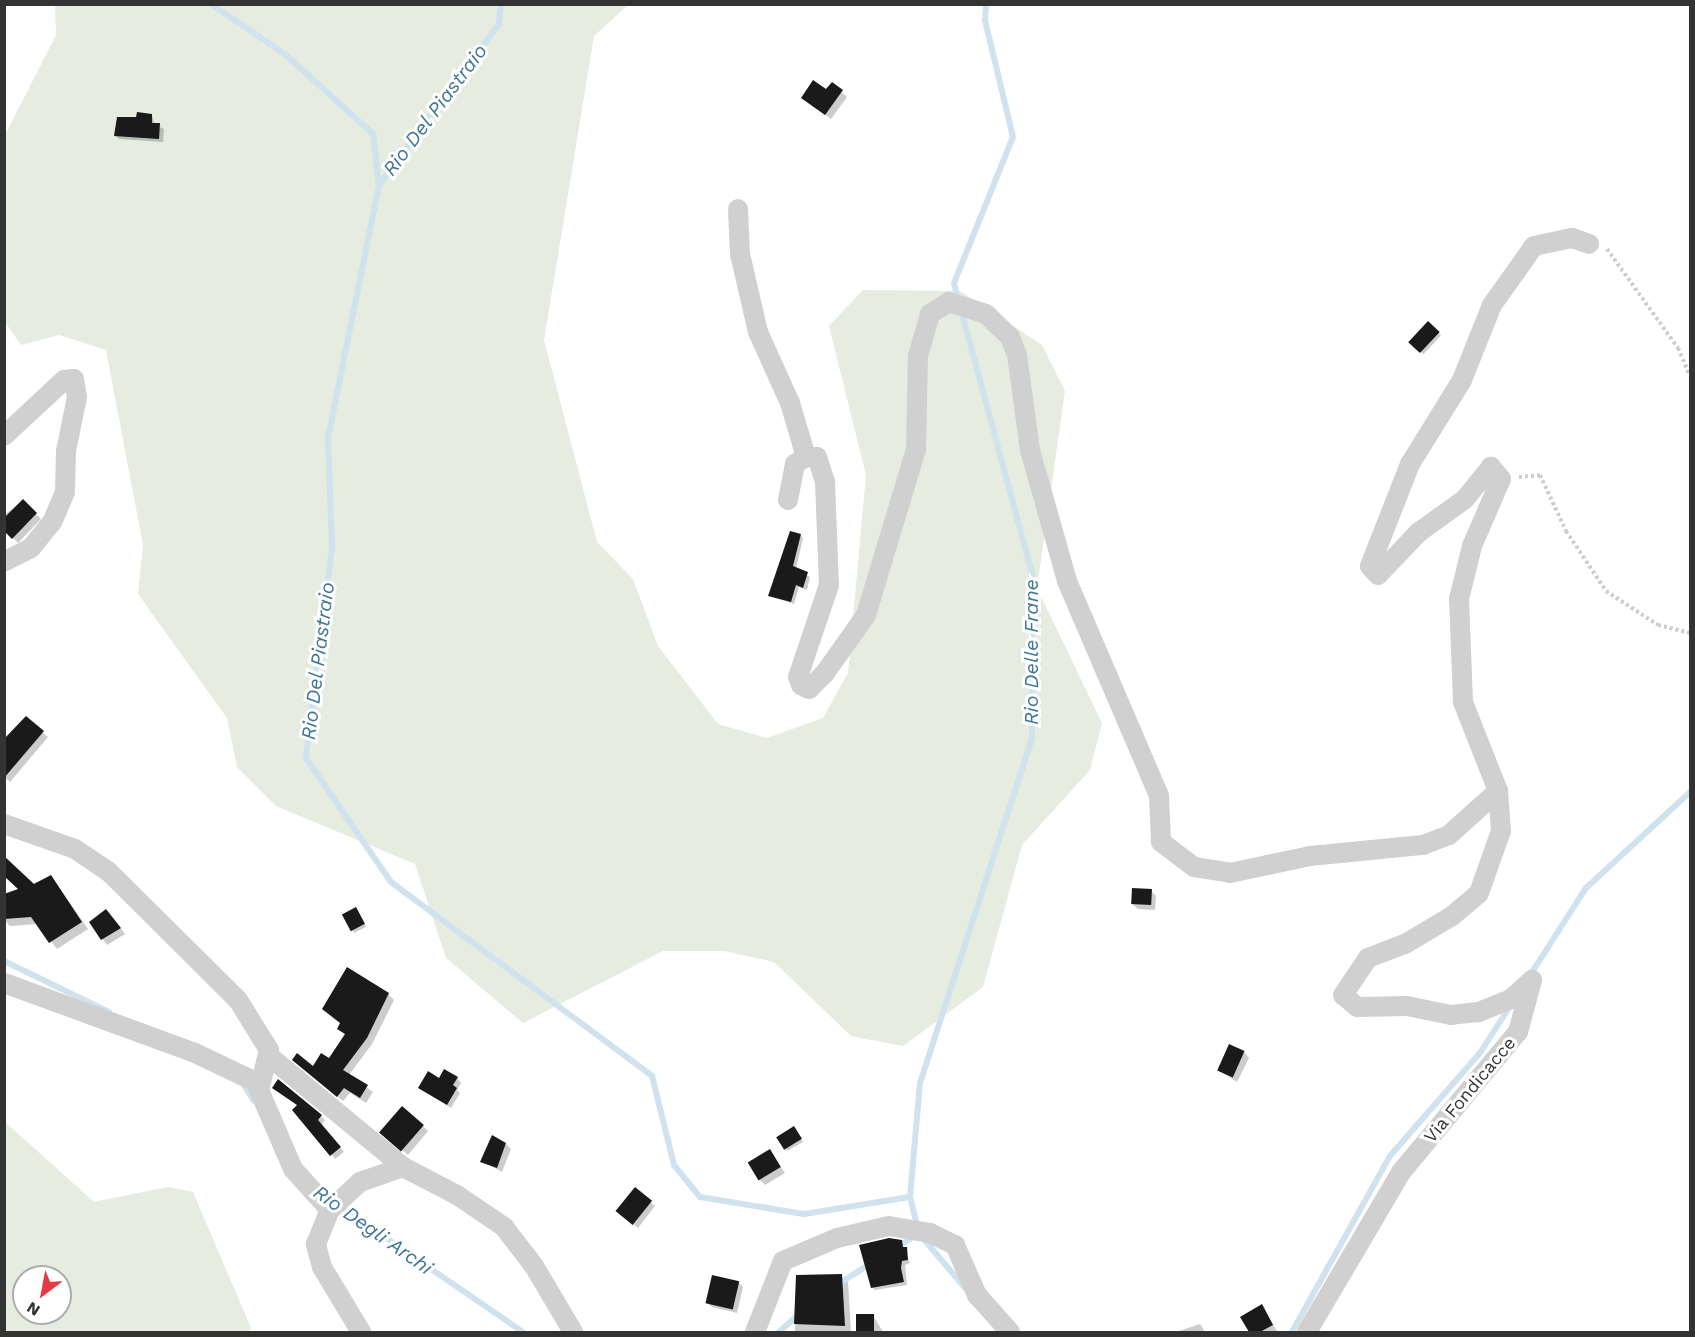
<!DOCTYPE html>
<html>
<head>
<meta charset="utf-8">
<style>
  body { margin:0 }
  #map { position:relative; width:1695px; height:1337px; overflow:hidden; background:#fff; font-family:"Work Sans",sans-serif }
  div>[style] { position:absolute }
  [style*='--x'] { left:calc(var(--x)*1px); top:calc(var(--y)*1px); width:calc(var(--w)*1px); rotate:calc(var(--a)*1deg) }
  .green>* { inset:0; background:#e6ecdf }
  .shadow>* { inset:0; background:#0003; transform-origin:0 0 }
  .stream>* { height:6px; margin:-3px; padding:0 3px; transform-origin:3px; border-radius:3px; background:#cfe2ee }
  .building>* { inset:0; background:#1a1a1a; transform-origin:0 0 }
  .path>* { height:4px; margin-top:-2px; transform-origin:0; background:repeating-linear-gradient(90deg,#cdcdcd 0 3px,transparent 0 6px) }
  .street>* { height:20px; margin:-10px; padding:0 10px; transform-origin:10px; border-radius:10px; background:#d0d0d0 }
  span { translate:-50% -50%; white-space:nowrap; text-align:center; line-height:1.15; -webkit-text-stroke:6px #fff; paint-order:stroke }
  .street-label { font-size:18px; color:#333 }
  .water-label { font-size:20px; color:#3f7597; font-style:italic }
  .frame { position:absolute; inset:0; border:6px solid #333; pointer-events:none }
  .north { position:absolute; left:12px; top:1265px; width:60px; height:60px; box-sizing:border-box; background:#fff; border:2px solid #adadad; border-radius:50%; rotate:212deg; font-size:16px; font-weight:700; line-height:24px; text-align:center; color:#333 }
  .north::after { content:''; display:block; margin:auto; width:21px; height:27px; background:#e63946; clip-path:polygon(50% 0,100% 100%,50% 72%,0 100%) }
</style>
</head>
<body>
<div id="map">
  <div class="green">
    <i style="clip-path:polygon(55px 5px,628px 5px,594px 36px,544px 340px,597px 542px,633px 579px,658px 646px,718px 724px,767px 738px,823px 718px,848px 673px,866px 475px,829px 326px,863px 290px,960px 291px,1042px 345px,1065px 391px,1037px 588px,1102px 723px,1090px 770px,1022px 845px,983px 987px,903px 1046px,851px 1036px,774px 962px,724px 951px,663px 951px,523px 1023px,446px 958px,415px 864px,276px 806px,237px 767px,227px 718px,138px 594px,143px 545px,106px 350px,59px 335px,21px 345px,5px 322px,4px 137px,56px 35px)"></i>
    <i style="clip-path:polygon(evenodd,4px 1121px,94px 1202px,168px 1187px,193px 1192px,251px 1328px,248px 1332px,5px 1332px,4px 1121px,24px 1277px,60px 1277px,60px 1313px,24px 1313px,24px 1277px)"></i>
  </div>
  <div class="shadow">
    <i style="clip-path:polygon(832px 84px,847px 97px,831px 119px,808px 102px)"></i>
    <i style="clip-path:polygon(152px 115px,155px 125px,164px 129px,163px 142px,119px 139px,115px 135px)"></i>
    <i style="left:1428px;top:323px;width:18px;height:26px;rotate:43deg"></i>
    <i style="clip-path:polygon(23px 501px,41px 519px,18px 543px,4px 529px,4px 515px)"></i>
    <i style="clip-path:polygon(800px 535px,803px 538px,796px 569px,810px 577px,807px 590px,799px 587px,794px 604px,770px 596px)"></i>
    <i style="clip-path:polygon(26px 718px,48px 737px,10px 782px,4px 777px)"></i>
    <i style="clip-path:polygon(51px 876px,88px 929px,57px 949px,38px 924px,10px 926px,4px 920px,4px 896px)"></i>
    <i style="clip-path:polygon(1151px 891px,1156px 896px,1155px 910px,1138px 909px,1132px 904px)"></i>
    <i style="clip-path:polygon(357px 911px,366px 927px,354px 933px,344px 915px)"></i>
    <i style="clip-path:polygon(111px 916px,125px 934px,107px 945px,91px 922px)"></i>
    <i style="clip-path:polygon(388px 994px,394px 1000px,372px 1044px,349px 1075px,373px 1092px,366px 1103px,350px 1093px,343px 1101px,300px 1065px,313px 1068px,330px 1060px,346px 1035px,339px 1028px)"></i>
    <i style="clip-path:polygon(1244px 1052px,1249px 1058px,1237px 1082px,1218px 1070px)"></i>
    <i style="clip-path:polygon(457px 1078px,461px 1083px,457px 1090px,460px 1093px,451px 1108px,420px 1088px,439px 1080px)"></i>
    <i style="clip-path:polygon(274px 1088px,321px 1116px,325px 1120px,321px 1125px,344px 1152px,335px 1159px,299px 1106px)"></i>
    <i style="clip-path:polygon(423px 1126px,428px 1131px,408px 1155px,387px 1137px)"></i>
    <i style="clip-path:polygon(796px 1130px,803px 1142px,787px 1151px,778px 1138px)"></i>
    <i style="clip-path:polygon(506px 1144px,511px 1149px,502px 1172px,482px 1161px)"></i>
    <i style="clip-path:polygon(770px 1151px,785px 1173px,765px 1185px,760px 1180px)"></i>
    <i style="clip-path:polygon(635px 1189px,655px 1206px,638px 1228px,621px 1214px)"></i>
    <i style="clip-path:polygon(901px 1242px,910px 1263px,905px 1265px,907px 1285px,875px 1290px,872px 1287px)"></i>
    <i style="clip-path:polygon(797px 1276px,841px 1276px,848px 1282px,851px 1332px,795px 1332px)"></i>
    <i style="clip-path:polygon(738px 1282px,743px 1287px,737px 1313px,712px 1307px,707px 1302px)"></i>
    <i style="clip-path:polygon(1262px 1306px,1277px 1331px,1273px 1332px,1251px 1332px,1242px 1318px)"></i>
    <i style="clip-path:polygon(858px 1315px,873px 1315px,883px 1332px,858px 1332px)"></i>
    <i style="clip-path:polygon(1200px 1324px,1205px 1332px,1176px 1332px)"></i>
  </div>
  <div class="stream">
    <i style="--x:211;--y:4;--w:91;--a:34.2"></i>
    <i style="--x:286;--y:55;--w:118;--a:42.2"></i>
    <i style="--x:373;--y:134;--w:51;--a:83.3"></i>
    <i style="--x:501;--y:4;--w:20;--a:96"></i>
    <i style="--x:499;--y:24;--w:201;--a:126.7"></i>
    <i style="--x:379;--y:185;--w:257;--a:101.4"></i>
    <i style="--x:328;--y:437;--w:111;--a:87.9"></i>
    <i style="--x:332;--y:548;--w:212;--a:97.1"></i>
    <i style="--x:306;--y:758;--w:150;--a:55.6"></i>
    <i style="--x:391;--y:882;--w:325;--a:36.6"></i>
    <i style="--x:652;--y:1076;--w:92;--a:76.1"></i>
    <i style="--x:674;--y:1165;--w:41;--a:50.9"></i>
    <i style="--x:700;--y:1197;--w:105;--a:9.3"></i>
    <i style="--x:804;--y:1214;--w:107;--a:-9.1"></i>
    <i style="--x:958;--y:300;--w:17;--a:-103"></i>
    <i style="--x:954;--y:283;--w:157;--a:-68"></i>
    <i style="--x:1013;--y:137;--w:120;--a:-103.5"></i>
    <i style="--x:985;--y:20;--w:16;--a:-86"></i>
    <i style="--x:4;--y:961;--w:117;--a:25.9"></i>
    <i style="--x:1529;--y:977;--w:106;--a:-57.4"></i>
    <i style="--x:1586;--y:888;--w:142;--a:-42.7"></i>
    <i style="--x:242;--y:1082;--w:22;--a:58"></i>
    <i style="--x:338;--y:1205;--w:224;--a:34.5"></i>
    <i style="--x:918;--y:1229;--w:33;--a:-104"></i>
    <i style="--x:910;--y:1197;--w:114;--a:-85"></i>
    <i style="--x:920;--y:1083;--w:362;--a:-72"></i>
    <i style="--x:1032;--y:739;--w:162;--a:-89.6"></i>
    <i style="--x:1033;--y:577;--w:277;--a:-105.1"></i>
    <i style="--x:922;--y:1237;--w:68;--a:49.8"></i>
    <i style="--x:896;--y:1248;--w:24;--a:-33"></i>
    <i style="--x:835;--y:1286;--w:41;--a:-32.2"></i>
    <i style="--x:779;--y:1332;--w:27;--a:-42"></i>
    <i style="--x:1292;--y:1332;--w:201;--a:-60.9"></i>
    <i style="--x:1390;--y:1156;--w:137;--a:-48.9"></i>
    <i style="--x:1480;--y:1053;--w:56;--a:-57.4"></i>
  </div>
  <div class="building">
    <i style="clip-path:polygon(813px 80px,826px 89px,832px 82px,843px 90px,825px 115px,801px 98px)"></i>
    <i style="clip-path:polygon(137px 112px,152px 114px,152px 123px,160px 123px,159px 139px,114px 136px,117px 117px,136px 117px)"></i>
    <i style="left:1428px;top:321px;width:16px;height:29px;rotate:43deg"></i>
    <i style="clip-path:polygon(23px 499px,37px 513px,12px 539px,4px 531px,4px 518px)"></i>
    <i style="clip-path:polygon(790px 531px,801px 534px,793px 566px,808px 572px,803px 588px,796px 585px,791px 602px,768px 596px)"></i>
    <i style="clip-path:polygon(26px 716px,44px 731px,4px 778px,4px 739px)"></i>
    <i style="clip-path:polygon(4px 856px,34px 884px,51px 875px,82px 922px,49px 943px,31px 917px,4px 919px,4px 894px,18px 889px,4px 876px)"></i>
    <i style="left:1132px;top:888px;width:20px;height:16px;rotate:3deg"></i>
    <i style="left:356px;top:907px;width:19px;height:16px;rotate:62deg"></i>
    <i style="clip-path:polygon(106px 909px,121px 928px,101px 940px,89px 922px)"></i>
    <i style="clip-path:polygon(347px 967px,389px 993px,367px 1038px,343px 1070px,368px 1085px,360px 1098px,344px 1088px,337px 1097px,292px 1060px,297px 1053px,313px 1066px,321px 1053px,329px 1058px,345px 1034px,337px 1029px,340px 1023px,322px 1009px)"></i>
    <i style="left:1229px;top:1044px;width:17px;height:29px;rotate:24deg"></i>
    <i style="clip-path:polygon(444px 1069px,458px 1077px,453px 1085px,457px 1088px,447px 1105px,418px 1088px,428px 1071px,439px 1078px)"></i>
    <i style="clip-path:polygon(278px 1079px,322px 1115px,318px 1120px,341px 1147px,330px 1156px,292px 1110px,297px 1105px,272px 1088px)"></i>
    <i style="left:402px;top:1106px;width:29px;height:35px;rotate:41deg"></i>
    <i style="left:794px;top:1126px;width:15px;height:21px;rotate:58deg"></i>
    <i style="clip-path:polygon(492px 1135px,506px 1143px,497px 1168px,480px 1162px)"></i>
    <i style="left:770px;top:1149px;width:21px;height:26px;rotate:59deg"></i>
    <i style="left:635px;top:1187px;width:22px;height:31px;rotate:39deg"></i>
    <i style="clip-path:polygon(889px 1238px,902px 1240px,903px 1247px,907px 1247px,908px 1260px,902px 1261px,901px 1268px,904px 1282px,871px 1288px,859px 1245px)"></i>
    <i style="clip-path:polygon(842px 1274px,845px 1326px,794px 1324px,796px 1275px)"></i>
    <i style="left:712px;top:1275px;width:28px;height:29px;rotate:13deg"></i>
    <i style="clip-path:polygon(1262px 1304px,1273px 1325px,1260px 1332px,1249px 1332px,1240px 1317px)"></i>
    <i style="left:856px;top:1314px;width:18px;height:18px"></i>
  </div>
  <div class="path">
    <i style="--x:1607;--y:249;--w:122;--a:54.4"></i>
    <i style="--x:1678;--y:348;--w:30;--a:67"></i>
    <i style="--x:1519;--y:477;--w:21;--a:-5"></i>
    <i style="--x:1540;--y:475;--w:62;--a:65.1"></i>
    <i style="--x:1566;--y:531;--w:72;--a:56.3"></i>
    <i style="--x:1606;--y:591;--w:62;--a:33.2"></i>
    <i style="--x:1658;--y:625;--w:33;--a:14"></i>
  </div>
  <div class="street">
    <i style="--x:738;--y:209;--w:45;--a:87.5"></i>
    <i style="--x:740;--y:254;--w:80;--a:77"></i>
    <i style="--x:758;--y:332;--w:78;--a:65.7"></i>
    <i style="--x:790;--y:403;--w:56;--a:73.5"></i>
    <i style="--x:4;--y:436;--w:82;--a:-43"></i>
    <i style="--x:64;--y:380;--w:10;--a:-6"></i>
    <i style="--x:74;--y:379;--w:18;--a:81"></i>
    <i style="--x:77;--y:397;--w:55;--a:101.5"></i>
    <i style="--x:66;--y:451;--w:41;--a:91.4"></i>
    <i style="--x:65;--y:492;--w:33;--a:113"></i>
    <i style="--x:52;--y:522;--w:33;--a:129"></i>
    <i style="--x:31;--y:548;--w:30;--a:153"></i>
    <i style="--x:788;--y:500;--w:37;--a:-79"></i>
    <i style="--x:795;--y:464;--w:13;--a:-32"></i>
    <i style="--x:806;--y:457;--w:11;--a:0"></i>
    <i style="--x:817;--y:457;--w:26;--a:72"></i>
    <i style="--x:825;--y:482;--w:103;--a:87.8"></i>
    <i style="--x:829;--y:585;--w:97;--a:108.6"></i>
    <i style="--x:798;--y:677;--w:9;--a:69"></i>
    <i style="--x:801;--y:685;--w:9;--a:27"></i>
    <i style="--x:809;--y:689;--w:23;--a:-45"></i>
    <i style="--x:825;--y:673;--w:71;--a:-54.7"></i>
    <i style="--x:866;--y:615;--w:173;--a:-73.2"></i>
    <i style="--x:916;--y:449;--w:93;--a:-88.8"></i>
    <i style="--x:918;--y:356;--w:44;--a:-74.1"></i>
    <i style="--x:930;--y:314;--w:22;--a:-32"></i>
    <i style="--x:949;--y:302;--w:39;--a:18"></i>
    <i style="--x:986;--y:314;--w:33;--a:44"></i>
    <i style="--x:1010;--y:337;--w:19;--a:69"></i>
    <i style="--x:1017;--y:355;--w:96;--a:82.2"></i>
    <i style="--x:1030;--y:450;--w:136;--a:74.2"></i>
    <i style="--x:1067;--y:581;--w:234;--a:66.8"></i>
    <i style="--x:1159;--y:796;--w:46;--a:87.5"></i>
    <i style="--x:1161;--y:842;--w:41;--a:37.1"></i>
    <i style="--x:1194;--y:867;--w:36;--a:9"></i>
    <i style="--x:1230;--y:873;--w:82;--a:-12"></i>
    <i style="--x:1310;--y:856;--w:114;--a:-5.6"></i>
    <i style="--x:1423;--y:845;--w:28;--a:-21"></i>
    <i style="--x:1449;--y:835;--w:66;--a:-41.9"></i>
    <i style="--x:4;--y:824;--w:75;--a:19.4"></i>
    <i style="--x:75;--y:849;--w:40;--a:34"></i>
    <i style="--x:108;--y:871;--w:183;--a:44.8"></i>
    <i style="--x:238;--y:1000;--w:59;--a:58.2"></i>
    <i style="--x:269;--y:1050;--w:41;--a:104"></i>
    <i style="--x:259;--y:1090;--w:86;--a:66.7"></i>
    <i style="--x:293;--y:1169;--w:55;--a:47.9"></i>
    <i style="--x:4;--y:983;--w:201;--a:20.1"></i>
    <i style="--x:193;--y:1052;--w:74;--a:25.5"></i>
    <i style="--x:269;--y:1056;--w:174;--a:39.6"></i>
    <i style="--x:403;--y:1167;--w:61;--a:27.4"></i>
    <i style="--x:457;--y:1195;--w:57;--a:34.2"></i>
    <i style="--x:504;--y:1227;--w:49;--a:52.4"></i>
    <i style="--x:534;--y:1266;--w:77;--a:59.4"></i>
    <i style="--x:361;--y:1332;--w:76;--a:-121"></i>
    <i style="--x:322;--y:1267;--w:24;--a:-105"></i>
    <i style="--x:316;--y:1244;--w:37;--a:-68"></i>
    <i style="--x:330;--y:1210;--w:41;--a:-43"></i>
    <i style="--x:360;--y:1182;--w:46;--a:-19.2"></i>
    <i style="--x:755;--y:1332;--w:76;--a:-68.5"></i>
    <i style="--x:783;--y:1261;--w:59;--a:-23.1"></i>
    <i style="--x:837;--y:1238;--w:53;--a:-13"></i>
    <i style="--x:889;--y:1226;--w:42;--a:9.7"></i>
    <i style="--x:930;--y:1233;--w:28;--a:26"></i>
    <i style="--x:955;--y:1245;--w:55;--a:66.3"></i>
    <i style="--x:977;--y:1295;--w:50;--a:48.3"></i>
    <i style="--x:1307;--y:1332;--w:187;--a:-59.5"></i>
    <i style="--x:1402;--y:1171;--w:181;--a:-50.2"></i>
    <i style="--x:1518;--y:1032;--w:54;--a:-74.9"></i>
    <i style="--x:1532;--y:980;--w:28;--a:138"></i>
    <i style="--x:1511;--y:999;--w:35;--a:158"></i>
    <i style="--x:1478;--y:1012;--w:27;--a:174"></i>
    <i style="--x:1451;--y:1015;--w:45;--a:-168.4"></i>
    <i style="--x:1407;--y:1006;--w:50;--a:178.9"></i>
    <i style="--x:1357;--y:1007;--w:18;--a:-139"></i>
    <i style="--x:1343;--y:995;--w:45;--a:-56"></i>
    <i style="--x:1368;--y:958;--w:40;--a:-21"></i>
    <i style="--x:1405;--y:944;--w:55;--a:-30.8"></i>
    <i style="--x:1452;--y:916;--w:35;--a:-40"></i>
    <i style="--x:1479;--y:893;--w:66;--a:-70.5"></i>
    <i style="--x:1501;--y:831;--w:40;--a:-94.3"></i>
    <i style="--x:1498;--y:791;--w:96;--a:-111.5"></i>
    <i style="--x:1463;--y:702;--w:103;--a:-92.2"></i>
    <i style="--x:1459;--y:599;--w:55;--a:-76.2"></i>
    <i style="--x:1472;--y:546;--w:73;--a:-66.6"></i>
    <i style="--x:1501;--y:479;--w:16;--a:-130"></i>
    <i style="--x:1491;--y:467;--w:41;--a:129.1"></i>
    <i style="--x:1465;--y:499;--w:57;--a:144.3"></i>
    <i style="--x:1419;--y:532;--w:59;--a:133.6"></i>
    <i style="--x:1378;--y:575;--w:12;--a:-132"></i>
    <i style="--x:1370;--y:566;--w:110;--a:-68.6"></i>
    <i style="--x:1410;--y:464;--w:99;--a:-58.2"></i>
    <i style="--x:1462;--y:380;--w:81;--a:-68.2"></i>
    <i style="--x:1492;--y:305;--w:72;--a:-54.6"></i>
    <i style="--x:1534;--y:246;--w:39;--a:-12"></i>
    <i style="--x:1572;--y:238;--w:18;--a:19"></i>
  </div>
  <div class="street-label">
    <span style="left:1470px;top:1090px;rotate:-50deg">Via Fondicacce</span>
  </div>
  <div class="water-label">
    <span style="left:435px;top:110px;rotate:-53deg">Rio Del Piastraio</span>
    <span style="left:1031px;top:652px;rotate:-90deg">Rio Delle Frane</span>
    <span style="left:318px;top:661px;rotate:-83deg">Rio Del Piastraio</span>
    <span style="left:373px;top:1230px;rotate:35deg">Rio Degli Archi</span>
  </div>
  <div class="frame"></div>
  <div class="north">N</div>
</div>
</body>
</html>
